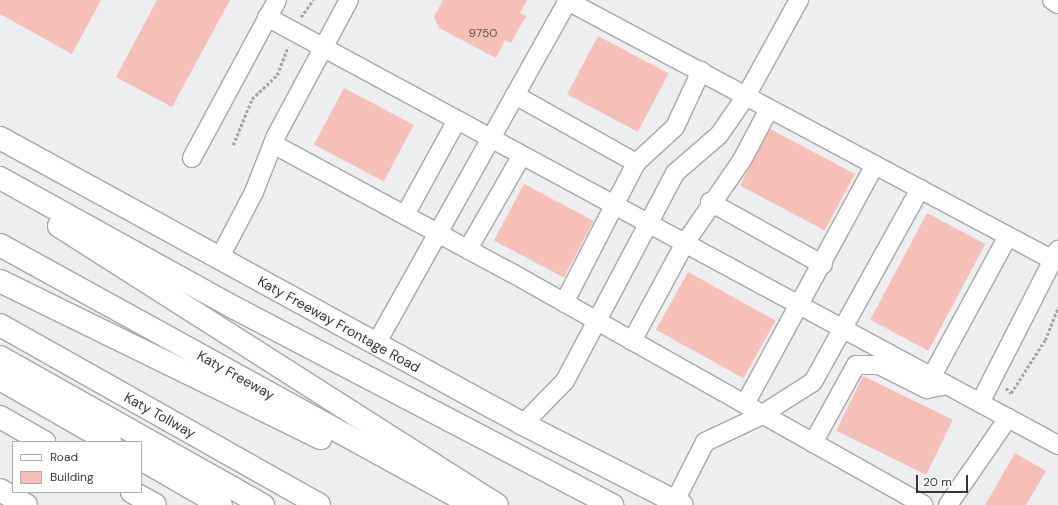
<!DOCTYPE html>
<html>
<head>
<meta charset="utf-8">
<style>
  body { margin:0 }
  #map { position:relative; width:1058px; height:505px; overflow:hidden; background:#edeef0; font-family:"DM Sans",sans-serif }
  div>[style] { position:absolute }
  [style*='--x'] { left:calc(var(--x)*1px); top:calc(var(--y)*1px); width:calc(var(--w)*1px); rotate:calc(var(--a)*1deg) }
  .building>* { inset:0; background:#f6bfb8; transform-origin:0 0 }
  .path>* { height:2.5px; margin-top:-1.25px; transform-origin:0; background:repeating-linear-gradient(90deg,#a7a7a9 0 3px,transparent 0 5px) }
  .roads { filter:drop-shadow(1px 0 #a5a7a9) drop-shadow(-1px 0 #a5a7a9) drop-shadow(0 1px #a5a7a9) drop-shadow(0 -1px #a5a7a9) }
  .minor>* { height:18px; margin:-9px; padding:0 9px; transform-origin:9px; border-radius:9px; background:#fff }
  .major>* { height:22px; margin:-11px; padding:0 11px; transform-origin:11px; border-radius:11px; background:#fff }
  .highway>* { height:22px; margin:-11px; padding:0 11px; transform-origin:11px; border-radius:11px; background:#fff }
  .bridges { filter:drop-shadow(1px 0 #a5a7a9) drop-shadow(-1px 0 #a5a7a9) drop-shadow(0 1px #a5a7a9) drop-shadow(0 -1px #a5a7a9) }
  .highway-bridge>* { height:22px; margin:-11px; padding:0 11px; transform-origin:11px; border-radius:11px; background:#fff }
  span { translate:-50% -50%; white-space:nowrap; text-align:center; line-height:1.15; -webkit-text-stroke:3px #fff; paint-order:stroke }
  .number-label { font-size:12px; color:#665857 }
  .number-label span { -webkit-text-stroke-width:0 }
  .street-label { font-size:14px; color:#363637 }
  .legend { position:absolute; left:12px; top:441px; width:130px; height:52px; box-sizing:border-box; background:#fff; border:1px solid #afafaf; margin:0; padding:5px 7px; list-style:none; font-size:12px; color:#363637 }
  .legend li { display:flex; align-items:center; gap:8px; height:20px }
  .legend b { width:20px; border:1px solid #afafaf }
  .scale { position:absolute; left:916px; top:475px; width:52px; height:18px; box-sizing:border-box; border:2px solid #363637; border-top:0; padding-left:5px; font-size:12px; line-height:14px; white-space:nowrap; color:#363637; -webkit-text-stroke:3px #fff; paint-order:stroke }
</style>
</head>
<body>
<div id="map">
  <div class="building">
    <i style="clip-path:polygon(0 0,101px 0,72px 54px,0 14px)"></i>
    <i style="clip-path:polygon(157px 0,230px 0,172px 107px,116px 77px)"></i>
    <i style="clip-path:polygon(443px 0,527px 0,520px 13px,526px 16px,511px 43px,505px 40px,496px 58px,439px 28px,434px 17px)"></i>
    <i style="left:598px;top:36px;width:80px;height:66px;rotate:28deg"></i>
    <i style="left:344px;top:88px;width:79px;height:64px;rotate:28deg"></i>
    <i style="left:770px;top:129px;width:96px;height:64px;rotate:28deg"></i>
    <i style="left:524px;top:184px;width:79px;height:64px;rotate:28deg"></i>
    <i style="left:927px;top:213px;width:66px;height:121px;rotate:28deg"></i>
    <i style="left:688px;top:272px;width:100px;height:66px;rotate:29deg"></i>
    <i style="left:863px;top:376px;width:100px;height:61px;rotate:26deg"></i>
    <i style="clip-path:polygon(1015px 453px,1046px 471px,1026px 505px,985px 505px)"></i>
  </div>
  <div class="path">
    <i style="--x:301;--y:17;--w:21;--a:-55"></i>
    <i style="--x:233;--y:145;--w:50;--a:-67.6"></i>
    <i style="--x:252;--y:99;--w:35;--a:-44"></i>
    <i style="--x:277;--y:75;--w:30;--a:-69"></i>
    <i style="--x:1006;--y:388;--w:7;--a:45"></i>
    <i style="--x:1011;--y:393;--w:63;--a:-57.3"></i>
    <i style="--x:1045;--y:340;--w:35;--a:-68"></i>
  </div>
  <div class="roads">
    <div class="minor">
      <i style="--x:566;--y:0;--w:552;--a:28.1"></i>
      <i style="--x:1052;--y:0;--w:7;--a:34"></i>
      <i style="--x:267;--y:17;--w:899;--a:28.42"></i>
      <i style="--x:515;--y:95;--w:139;--a:29.3"></i>
      <i style="--x:636;--y:163;--w:157;--a:117.2"></i>
      <i style="--x:273;--y:144;--w:272;--a:28.4"></i>
      <i style="--x:512;--y:273;--w:472;--a:29.4"></i>
      <i style="--x:192;--y:158;--w:179;--a:-61.7"></i>
      <i style="--x:636;--y:163;--w:53;--a:-42.7"></i>
      <i style="--x:675;--y:127;--w:62;--a:-65.1"></i>
      <i style="--x:710;--y:202;--w:129;--a:29.1"></i>
      <i style="--x:405;--y:215;--w:108;--a:-61.3"></i>
      <i style="--x:468;--y:249;--w:108;--a:-60.1"></i>
      <i style="--x:219;--y:259;--w:76;--a:-62.4"></i>
      <i style="--x:254;--y:192;--w:60;--a:-68.6"></i>
      <i style="--x:276;--y:136;--w:154;--a:-61.8"></i>
      <i style="--x:632;--y:341;--w:111;--a:-61.6"></i>
      <i style="--x:685;--y:243;--w:101;--a:-55.5"></i>
      <i style="--x:742;--y:160;--w:58;--a:-62.1"></i>
      <i style="--x:376;--y:344;--w:394;--a:-60.8"></i>
      <i style="--x:932;--y:376;--w:159;--a:-61.5"></i>
      <i style="--x:980;--y:403;--w:172;--a:-63"></i>
      <i style="--x:745;--y:404;--w:272;--a:-61.5"></i>
      <i style="--x:523;--y:424;--w:60;--a:-45.7"></i>
      <i style="--x:565;--y:381;--w:235;--a:-62.1"></i>
      <i style="--x:675;--y:173;--w:58;--a:-40.8"></i>
      <i style="--x:719;--y:135;--w:47;--a:-55.3"></i>
      <i style="--x:746;--y:96;--w:110;--a:-61.1"></i>
      <i style="--x:813;--y:443;--w:89;--a:-61.1"></i>
      <i style="--x:856;--y:365;--w:23;--a:0"></i>
      <i style="--x:879;--y:365;--w:54;--a:26.6"></i>
      <i style="--x:927;--y:389;--w:20;--a:-11"></i>
      <i style="--x:675;--y:501;--w:66;--a:-63"></i>
      <i style="--x:705;--y:442;--w:59;--a:-25.3"></i>
      <i style="--x:758;--y:417;--w:65;--a:-32.5"></i>
      <i style="--x:813;--y:382;--w:221;--a:-61"></i>
      <i style="--x:948;--y:505;--w:106;--a:-55.4"></i>
    </div>
    <div class="major">
      <i style="--x:0;--y:138;--w:596;--a:28.67"></i>
      <i style="--x:523;--y:424;--w:178;--a:27"></i>
    </div>
    <div class="highway">
      <i style="--x:0;--y:178;--w:266;--a:29"></i>
      <i style="--x:233;--y:307;--w:428;--a:27.6"></i>
      <i style="--x:59;--y:226;--w:519;--a:32.5"></i>
      <i style="--x:0;--y:245;--w:535;--a:28.82"></i>
      <i style="--x:0;--y:281;--w:357;--a:26.1"></i>
      <i style="--x:0;--y:325;--w:366;--a:29.4"></i>
      <i style="--x:0;--y:357;--w:302;--a:29.4"></i>
      <i style="--x:0;--y:379;--w:127;--a:29.8"></i>
      <i style="--x:0;--y:417;--w:51;--a:29.6"></i>
      <i style="--x:141;--y:459;--w:92;--a:29.9"></i>
      <i style="--x:132;--y:492;--w:26;--a:29"></i>
    </div>
  </div>
  <div class="bridges">
    <div class="highway-bridge">
      <i style="--x:0;--y:490;--w:30;--a:30"></i>
    </div>
  </div>
  <div class="number-label">
    <span style="left:483px;top:34px">9750</span>
  </div>
  <div class="street-label">
    <span style="left:339px;top:324px;rotate:29deg">Katy Freeway Frontage Road</span>
    <span style="left:236px;top:375px;rotate:29deg">Katy Freeway</span>
    <span style="left:160px;top:415px;rotate:29deg">Katy Tollway</span>
  </div>
  <ul class="legend">
  <li><b style="height:5px;background:#fff"></b>Road</li>
  <li><b style="height:11px;background:#f6bfb8"></b>Building</li>
  </ul>
  <div class="scale">20 m</div>
</div>
</body>
</html>
